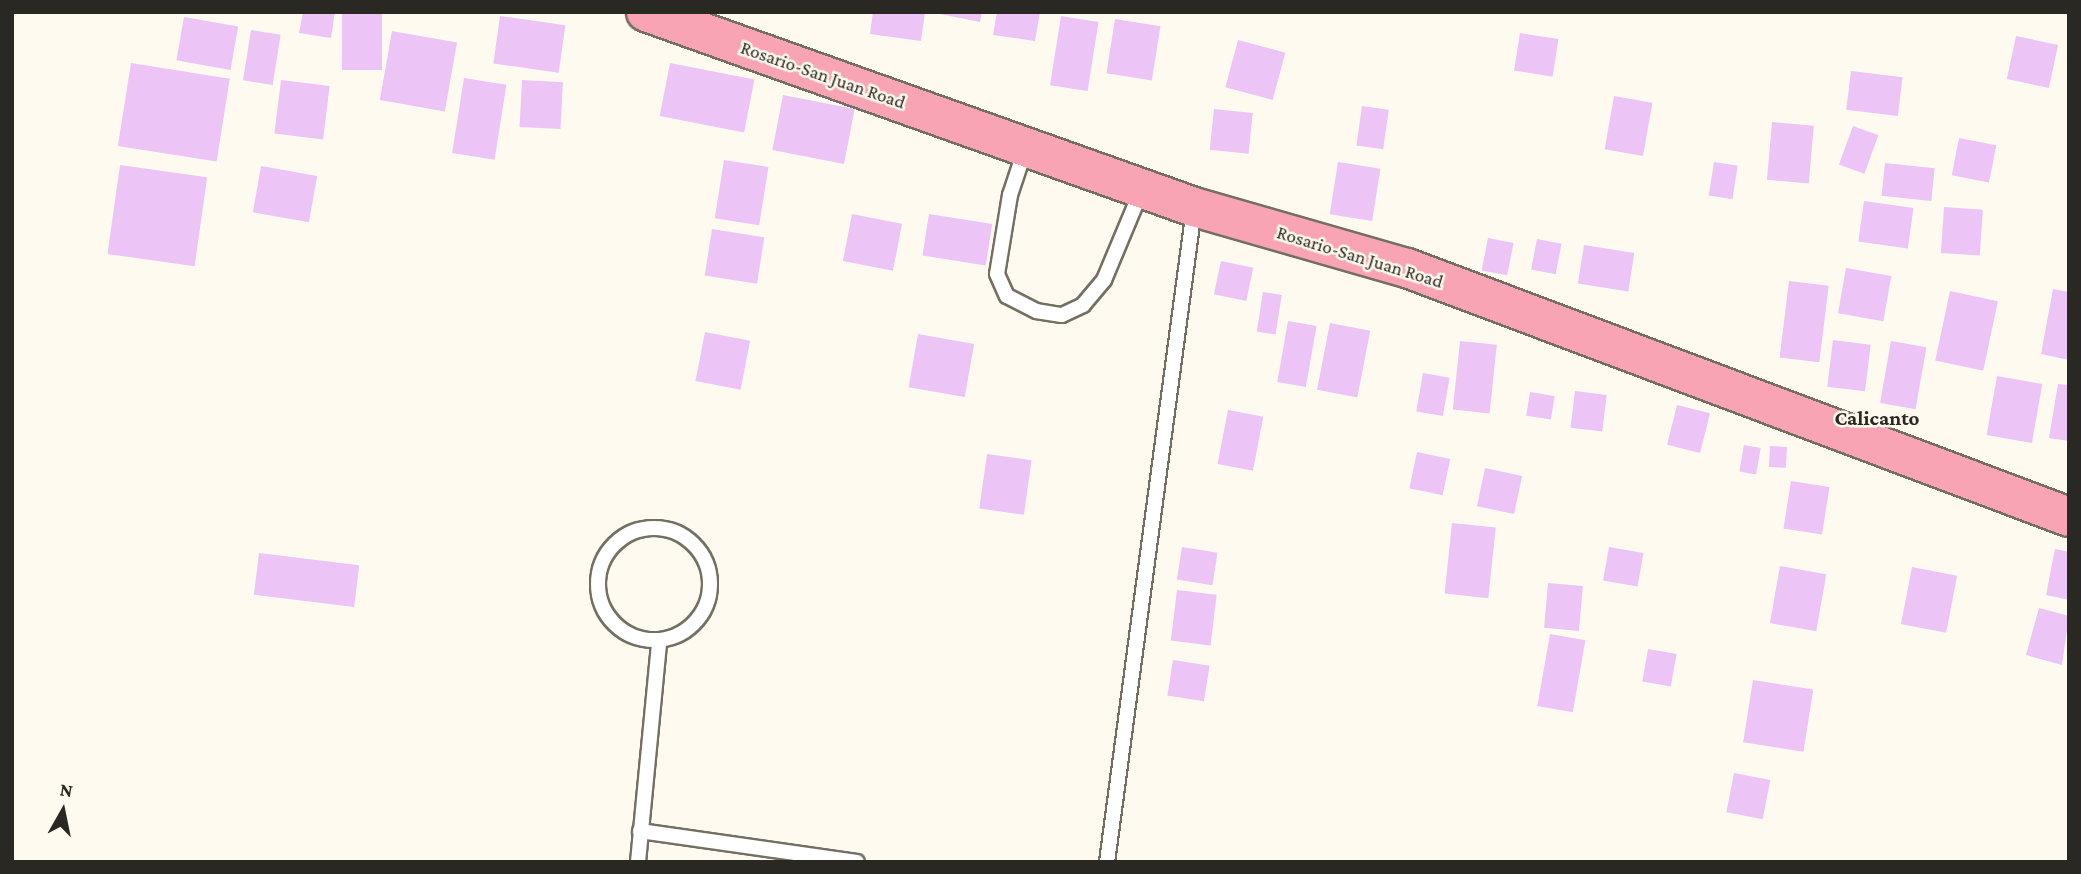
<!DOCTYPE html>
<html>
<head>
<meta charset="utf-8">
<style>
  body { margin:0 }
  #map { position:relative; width:2081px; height:874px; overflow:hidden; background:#fffaf0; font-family:"Crimson Pro",serif }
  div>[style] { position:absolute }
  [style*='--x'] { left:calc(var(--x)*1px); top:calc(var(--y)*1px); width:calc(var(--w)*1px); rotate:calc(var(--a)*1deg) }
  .building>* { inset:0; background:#ecc4f6; transform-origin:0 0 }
  .roads { filter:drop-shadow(2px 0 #746f63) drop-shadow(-2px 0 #746f63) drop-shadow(0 2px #746f63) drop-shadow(0 -2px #746f63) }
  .service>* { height:14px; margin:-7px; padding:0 7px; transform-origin:7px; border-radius:7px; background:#fff }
  .service>.ring { margin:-7px; padding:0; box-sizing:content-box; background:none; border:14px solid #fff; border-radius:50% }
  .primary>* { height:38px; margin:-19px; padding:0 19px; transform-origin:19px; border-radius:19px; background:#f9a4b4 }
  span { translate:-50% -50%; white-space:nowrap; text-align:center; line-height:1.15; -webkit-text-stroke:5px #fffaf0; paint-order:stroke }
  .street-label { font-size:19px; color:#2a2823 }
  .neighbourhood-label { font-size:21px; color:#2a2823; font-weight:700 }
  .frame { position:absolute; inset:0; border:14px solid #2a2823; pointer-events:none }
  .north { position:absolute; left:28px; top:776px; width:70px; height:70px; -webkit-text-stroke:5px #fffaf0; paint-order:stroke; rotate:9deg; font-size:19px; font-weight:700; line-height:28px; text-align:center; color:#2a2823 }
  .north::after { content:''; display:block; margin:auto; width:24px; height:32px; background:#2a2823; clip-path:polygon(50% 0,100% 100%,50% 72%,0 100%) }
</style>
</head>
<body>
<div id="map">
  <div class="building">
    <i style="clip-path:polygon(303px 12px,335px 12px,331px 38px,299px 33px)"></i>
    <i style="left:342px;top:12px;width:40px;height:58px"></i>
    <i style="clip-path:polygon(873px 12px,925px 12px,921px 41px,870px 34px)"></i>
    <i style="clip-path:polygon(930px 12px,982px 12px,980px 22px)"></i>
    <i style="clip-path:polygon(997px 12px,1040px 12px,1035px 41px,993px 35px)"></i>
    <i style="left:500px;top:16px;width:66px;height:48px;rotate:8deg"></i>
    <i style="left:1061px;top:16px;width:38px;height:70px;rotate:9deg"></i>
    <i style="left:184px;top:17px;width:55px;height:44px;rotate:10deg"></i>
    <i style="left:1115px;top:19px;width:46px;height:55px;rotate:9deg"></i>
    <i style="left:251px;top:30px;width:30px;height:51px;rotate:9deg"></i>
    <i style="left:392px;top:31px;width:66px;height:70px;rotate:10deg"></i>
    <i style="left:1520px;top:33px;width:39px;height:38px;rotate:9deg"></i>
    <i style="left:2016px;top:36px;width:43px;height:44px;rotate:12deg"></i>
    <i style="left:1238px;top:40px;width:49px;height:49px;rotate:15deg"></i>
    <i style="left:131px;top:63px;width:100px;height:84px;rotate:9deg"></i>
    <i style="left:670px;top:63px;width:86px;height:54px;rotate:11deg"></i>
    <i style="left:1851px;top:71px;width:52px;height:39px;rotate:7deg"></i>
    <i style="left:464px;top:78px;width:43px;height:76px;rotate:9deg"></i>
    <i style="left:281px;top:80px;width:49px;height:54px;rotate:7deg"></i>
    <i style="left:522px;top:80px;width:41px;height:47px;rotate:3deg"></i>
    <i style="left:783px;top:95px;width:73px;height:56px;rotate:11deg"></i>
    <i style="left:1614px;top:96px;width:39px;height:54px;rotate:10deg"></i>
    <i style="left:1362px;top:106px;width:27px;height:40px;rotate:8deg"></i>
    <i style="left:1214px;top:109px;width:39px;height:41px;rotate:6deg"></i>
    <i style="left:1772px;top:122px;width:42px;height:58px;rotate:5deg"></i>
    <i style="left:1853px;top:126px;width:27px;height:41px;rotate:20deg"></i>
    <i style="left:1959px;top:138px;width:38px;height:38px;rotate:11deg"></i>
    <i style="left:724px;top:160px;width:45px;height:59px;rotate:9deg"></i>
    <i style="left:1338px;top:162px;width:43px;height:53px;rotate:9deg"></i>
    <i style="left:1714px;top:162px;width:24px;height:34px;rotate:9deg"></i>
    <i style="left:1885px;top:163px;width:50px;height:33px;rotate:6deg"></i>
    <i style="left:120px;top:165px;width:88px;height:90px;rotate:8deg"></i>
    <i style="left:261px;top:166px;width:57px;height:47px;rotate:10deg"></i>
    <i style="left:1864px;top:201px;width:50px;height:41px;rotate:8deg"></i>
    <i style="left:1944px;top:207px;width:39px;height:46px;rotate:4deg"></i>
    <i style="left:852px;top:214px;width:51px;height:48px;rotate:11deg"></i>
    <i style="left:929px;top:214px;width:64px;height:42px;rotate:9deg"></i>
    <i style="left:712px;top:229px;width:53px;height:47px;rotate:9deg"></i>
    <i style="left:1488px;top:238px;width:26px;height:33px;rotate:11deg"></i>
    <i style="left:1537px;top:239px;width:25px;height:31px;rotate:11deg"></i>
    <i style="left:1584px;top:245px;width:51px;height:39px;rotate:9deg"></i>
    <i style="left:1221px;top:261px;width:33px;height:34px;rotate:12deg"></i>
    <i style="left:1846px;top:268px;width:46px;height:46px;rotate:10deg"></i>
    <i style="left:1789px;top:281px;width:40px;height:77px;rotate:7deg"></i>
    <i style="clip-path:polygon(2053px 289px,2069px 292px,2069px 360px,2041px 354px)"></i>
    <i style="left:1950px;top:291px;width:49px;height:71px;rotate:12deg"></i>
    <i style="left:1263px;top:292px;width:19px;height:40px;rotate:9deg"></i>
    <i style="left:1288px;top:321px;width:29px;height:62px;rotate:10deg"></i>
    <i style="left:1330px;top:323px;width:41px;height:68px;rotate:11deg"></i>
    <i style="left:705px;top:332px;width:46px;height:50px;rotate:11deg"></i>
    <i style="left:918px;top:334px;width:57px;height:54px;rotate:10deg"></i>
    <i style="left:1833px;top:340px;width:38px;height:47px;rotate:7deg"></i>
    <i style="left:1460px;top:341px;width:37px;height:69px;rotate:6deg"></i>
    <i style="left:1891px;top:341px;width:36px;height:63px;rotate:10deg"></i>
    <i style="left:1423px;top:373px;width:27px;height:39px;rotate:10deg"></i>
    <i style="left:1997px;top:376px;width:46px;height:60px;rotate:10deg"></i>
    <i style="clip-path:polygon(2058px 384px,2069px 385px,2069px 441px,2049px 438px)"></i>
    <i style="left:1575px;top:391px;width:32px;height:37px;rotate:7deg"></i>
    <i style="left:1530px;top:392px;width:25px;height:24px;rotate:9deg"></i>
    <i style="left:1677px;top:405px;width:34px;height:41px;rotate:14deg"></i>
    <i style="left:1228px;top:410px;width:36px;height:55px;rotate:11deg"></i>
    <i style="left:1744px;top:445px;width:17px;height:27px;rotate:10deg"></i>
    <i style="left:1770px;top:446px;width:17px;height:21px;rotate:3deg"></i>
    <i style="left:1417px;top:452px;width:34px;height:37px;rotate:12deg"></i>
    <i style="left:987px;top:454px;width:45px;height:55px;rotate:8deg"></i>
    <i style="left:1485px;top:468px;width:38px;height:39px;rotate:12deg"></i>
    <i style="left:1791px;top:481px;width:39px;height:48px;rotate:9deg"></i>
    <i style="left:1452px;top:523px;width:44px;height:71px;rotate:6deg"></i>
    <i style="left:1182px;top:547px;width:36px;height:33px;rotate:9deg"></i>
    <i style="left:1609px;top:547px;width:35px;height:34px;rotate:10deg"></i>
    <i style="clip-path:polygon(2055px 549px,2069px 552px,2069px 600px,2046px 595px)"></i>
    <i style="left:259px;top:553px;width:101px;height:42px;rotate:7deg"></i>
    <i style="left:1780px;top:566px;width:47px;height:58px;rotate:10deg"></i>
    <i style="left:1912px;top:567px;width:46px;height:58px;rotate:11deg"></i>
    <i style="left:1548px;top:583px;width:35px;height:45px;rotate:5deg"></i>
    <i style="left:1177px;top:590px;width:40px;height:51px;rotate:7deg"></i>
    <i style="clip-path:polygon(2039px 608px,2069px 616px,2062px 665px,2026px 655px)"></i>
    <i style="left:1550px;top:634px;width:36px;height:73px;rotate:10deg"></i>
    <i style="left:1648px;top:649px;width:29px;height:33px;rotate:10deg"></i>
    <i style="left:1173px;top:660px;width:37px;height:36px;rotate:9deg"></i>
    <i style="left:1753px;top:680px;width:61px;height:63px;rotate:9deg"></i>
    <i style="left:1734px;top:773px;width:37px;height:40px;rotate:11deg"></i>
  </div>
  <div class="roads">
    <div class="service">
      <i style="--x:1026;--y:147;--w:51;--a:108.4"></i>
      <i style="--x:1010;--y:195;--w:80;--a:99.3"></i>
      <i style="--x:997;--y:274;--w:24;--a:66"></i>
      <i style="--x:1007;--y:296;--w:33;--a:27"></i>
      <i style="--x:1036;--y:311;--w:26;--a:9"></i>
      <i style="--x:1062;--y:315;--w:23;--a:-25"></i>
      <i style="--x:1083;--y:305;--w:33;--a:-50"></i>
      <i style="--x:1104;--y:280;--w:99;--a:-67.3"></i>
      <i class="ring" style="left:598px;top:528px;width:98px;height:98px"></i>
      <i style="--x:640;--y:831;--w:219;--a:8.1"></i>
      <i style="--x:638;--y:862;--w:221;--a:-84.5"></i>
      <i style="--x:1107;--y:862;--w:659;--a:-82.41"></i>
    </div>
    <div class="primary">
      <i style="--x:646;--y:12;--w:582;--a:19.59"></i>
      <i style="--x:1194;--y:207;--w:222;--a:16"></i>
      <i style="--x:1407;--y:268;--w:707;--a:20.61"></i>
    </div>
  </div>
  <div class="street-label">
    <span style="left:823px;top:75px;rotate:19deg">Rosario-San Juan Road</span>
    <span style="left:1360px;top:257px;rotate:17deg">Rosario-San Juan Road</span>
  </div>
  <div class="neighbourhood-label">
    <span style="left:1877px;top:418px">Calicanto</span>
  </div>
  <div class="frame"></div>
  <div class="north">N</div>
</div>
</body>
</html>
